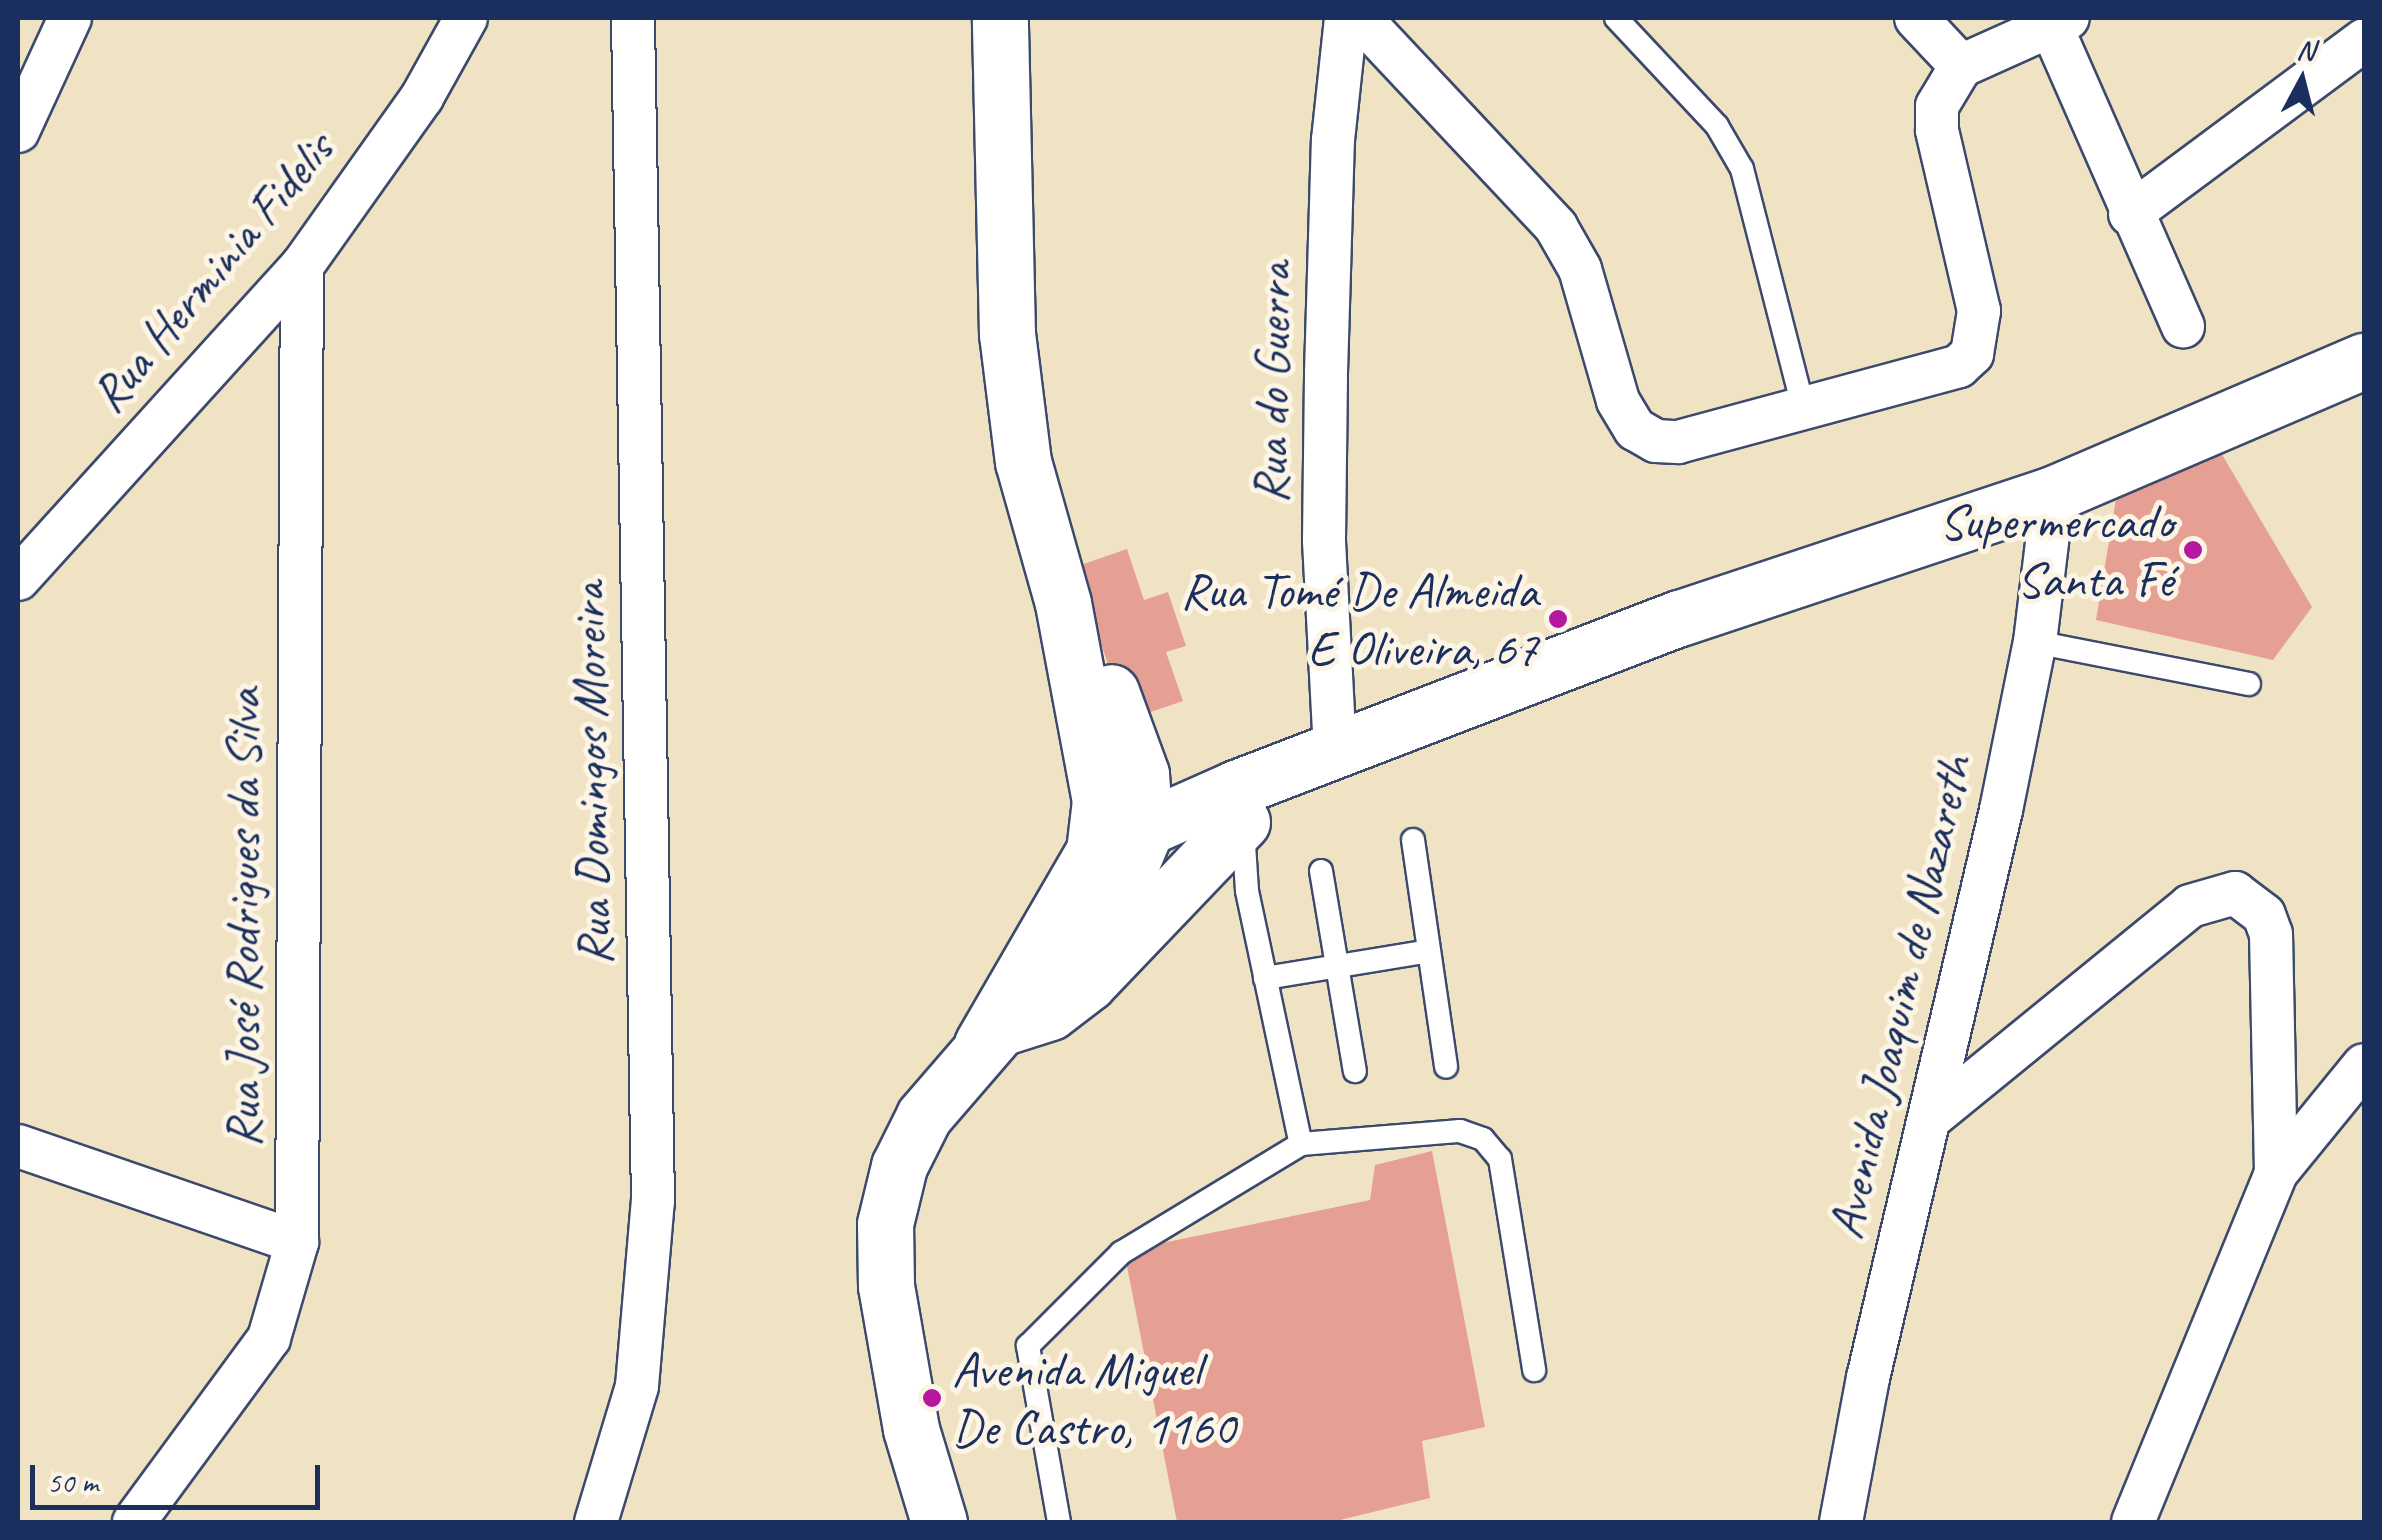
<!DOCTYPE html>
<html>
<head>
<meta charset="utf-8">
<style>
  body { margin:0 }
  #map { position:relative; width:2382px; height:1540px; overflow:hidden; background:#f0e3c4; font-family:Caveat,sans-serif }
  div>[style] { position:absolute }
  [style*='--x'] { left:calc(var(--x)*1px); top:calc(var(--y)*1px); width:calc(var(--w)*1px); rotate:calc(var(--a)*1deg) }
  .building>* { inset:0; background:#e6a093 }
  .roads { filter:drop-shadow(2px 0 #3b4a6d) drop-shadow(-2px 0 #3b4a6d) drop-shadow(0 2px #3b4a6d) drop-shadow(0 -2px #3b4a6d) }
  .service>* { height:22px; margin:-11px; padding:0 11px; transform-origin:11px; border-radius:11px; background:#fff }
  .minor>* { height:42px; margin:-21px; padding:0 21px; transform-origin:21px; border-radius:21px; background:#fff }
  .tertiary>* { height:55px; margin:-27.5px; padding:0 27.5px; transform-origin:27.5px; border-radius:27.5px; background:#fff }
  .dots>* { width:28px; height:28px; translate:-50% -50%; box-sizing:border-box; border:5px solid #fcf5e5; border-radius:50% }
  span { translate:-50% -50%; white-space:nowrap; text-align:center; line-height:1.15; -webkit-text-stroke:10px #fcf5e5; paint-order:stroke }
  .street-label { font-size:50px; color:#1b2f5e }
  .poi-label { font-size:50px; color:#1b2f5e }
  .right { translate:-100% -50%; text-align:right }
  .left { translate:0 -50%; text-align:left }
  .frame { position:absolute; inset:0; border:20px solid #1b2f5e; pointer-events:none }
  .north { position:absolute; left:2252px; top:30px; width:100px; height:100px; -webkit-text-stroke:8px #fcf5e5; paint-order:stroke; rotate:7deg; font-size:28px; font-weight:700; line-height:40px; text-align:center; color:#1b2f5e }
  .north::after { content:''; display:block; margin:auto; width:35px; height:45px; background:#1b2f5e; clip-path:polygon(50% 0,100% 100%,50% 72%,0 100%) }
  .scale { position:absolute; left:30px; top:1465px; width:290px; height:45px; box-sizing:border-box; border:5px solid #1b2f5e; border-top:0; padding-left:12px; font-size:30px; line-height:35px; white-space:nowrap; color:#1b2f5e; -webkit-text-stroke:8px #fcf5e5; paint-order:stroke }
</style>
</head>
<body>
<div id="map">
  <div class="building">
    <i style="clip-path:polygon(2217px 446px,2312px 607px,2273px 660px,2096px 620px,2117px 493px)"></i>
    <i style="clip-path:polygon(1127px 549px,1144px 600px,1168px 592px,1186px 646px,1166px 652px,1183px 701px,1127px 720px,1075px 567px)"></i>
    <i style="clip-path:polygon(1432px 1151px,1485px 1427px,1422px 1441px,1430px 1498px,1332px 1522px,1177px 1522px,1124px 1251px,1370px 1200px,1375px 1165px)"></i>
  </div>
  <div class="roads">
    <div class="service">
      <i style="--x:1616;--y:18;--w:148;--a:46.9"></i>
      <i style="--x:1717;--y:126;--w:50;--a:59.8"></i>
      <i style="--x:1742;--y:169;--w:249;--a:75.6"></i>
      <i style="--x:2035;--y:642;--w:218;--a:11.1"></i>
      <i style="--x:1243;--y:829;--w:62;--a:86.3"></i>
      <i style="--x:1247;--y:891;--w:259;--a:78"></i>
      <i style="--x:1413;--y:840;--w:229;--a:81.7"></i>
      <i style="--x:1321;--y:871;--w:203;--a:80.4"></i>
      <i style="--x:1265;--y:978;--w:166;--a:-9.3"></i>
      <i style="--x:1059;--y:1522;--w:179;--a:-100"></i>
      <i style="--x:1028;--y:1346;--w:132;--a:-45"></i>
      <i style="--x:1121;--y:1253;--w:210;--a:-31.2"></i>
      <i style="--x:1301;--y:1144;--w:160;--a:-4.7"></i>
      <i style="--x:1460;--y:1131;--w:24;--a:19"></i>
      <i style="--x:1483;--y:1139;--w:26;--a:50"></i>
      <i style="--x:1500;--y:1159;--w:214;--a:80.8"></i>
    </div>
    <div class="minor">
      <i style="--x:1360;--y:18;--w:287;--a:46.8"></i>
      <i style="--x:1556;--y:227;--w:48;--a:60.3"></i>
      <i style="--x:1580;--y:269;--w:137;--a:73.9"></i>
      <i style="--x:1618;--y:401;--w:33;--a:59"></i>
      <i style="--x:1635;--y:429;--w:24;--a:30"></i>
      <i style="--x:1656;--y:441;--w:22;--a:3"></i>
      <i style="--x:1678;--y:442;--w:291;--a:-15.1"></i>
      <i style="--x:1959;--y:366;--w:18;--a:-43"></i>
      <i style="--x:1972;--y:354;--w:44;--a:-80.8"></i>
      <i style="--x:1979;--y:311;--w:186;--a:-103.1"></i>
      <i style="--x:1937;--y:130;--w:24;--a:-90"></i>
      <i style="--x:1937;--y:106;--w:47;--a:-59"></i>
      <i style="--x:1961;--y:66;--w:117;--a:-24.2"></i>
      <i style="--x:1916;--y:18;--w:66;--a:46.8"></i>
      <i style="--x:2052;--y:28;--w:326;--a:66.3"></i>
      <i style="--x:18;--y:131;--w:124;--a:-65.3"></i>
      <i style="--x:2130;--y:214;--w:292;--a:-36.6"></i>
      <i style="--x:18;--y:579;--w:423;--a:-47.8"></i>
      <i style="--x:302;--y:266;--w:207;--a:-54.6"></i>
      <i style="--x:422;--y:97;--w:90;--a:-60.9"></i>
      <i style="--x:1335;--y:751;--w:211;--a:-93"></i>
      <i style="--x:1324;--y:540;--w:167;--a:-89.3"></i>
      <i style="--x:1326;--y:373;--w:233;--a:-88.3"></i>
      <i style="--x:1333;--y:140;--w:123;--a:-83.9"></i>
      <i style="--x:1934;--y:1115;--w:330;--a:-39.2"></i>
      <i style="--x:2190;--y:906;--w:47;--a:-16.1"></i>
      <i style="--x:2235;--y:893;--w:36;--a:37"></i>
      <i style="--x:2264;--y:915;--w:20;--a:70"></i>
      <i style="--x:2271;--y:934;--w:239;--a:88.8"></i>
      <i style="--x:18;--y:1146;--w:295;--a:19"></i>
      <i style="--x:134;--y:1522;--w:228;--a:-53.7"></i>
      <i style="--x:269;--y:1338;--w:100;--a:-73.7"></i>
      <i style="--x:297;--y:1242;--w:976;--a:-89.71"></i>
      <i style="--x:596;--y:1522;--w:142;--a:-73.2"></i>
      <i style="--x:637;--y:1386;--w:186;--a:-85.1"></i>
      <i style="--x:653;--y:1201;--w:1183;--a:-90.97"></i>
      <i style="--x:1841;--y:1522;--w:147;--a:-79.4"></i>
      <i style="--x:1868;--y:1378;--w:583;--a:-76.82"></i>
      <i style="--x:2001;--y:810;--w:171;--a:-78.6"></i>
      <i style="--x:2035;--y:642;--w:149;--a:-83.1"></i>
      <i style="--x:2133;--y:1522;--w:377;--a:-67.7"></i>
      <i style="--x:2276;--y:1173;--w:139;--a:-50.8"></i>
    </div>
    <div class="tertiary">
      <i style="--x:1094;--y:851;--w:155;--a:-23.9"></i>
      <i style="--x:1236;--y:788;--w:475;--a:-21"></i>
      <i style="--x:1680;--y:618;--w:393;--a:-18.4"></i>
      <i style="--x:2053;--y:494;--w:338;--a:-23.2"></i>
      <i style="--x:1067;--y:952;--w:86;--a:-50.2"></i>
      <i style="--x:1122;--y:886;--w:60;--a:-67.3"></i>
      <i style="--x:1145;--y:831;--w:57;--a:-94"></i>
      <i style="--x:1141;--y:774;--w:87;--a:-110.1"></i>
      <i style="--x:1000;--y:1028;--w:52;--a:-17.7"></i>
      <i style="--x:1050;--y:1012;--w:48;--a:-37.3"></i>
      <i style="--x:1088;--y:983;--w:223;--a:-46.3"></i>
      <i style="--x:982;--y:1044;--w:223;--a:-59.9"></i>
      <i style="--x:1094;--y:851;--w:50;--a:-83.2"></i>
      <i style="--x:1100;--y:801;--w:201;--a:-100.6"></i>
      <i style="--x:1063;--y:603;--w:147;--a:-105.8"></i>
      <i style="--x:1023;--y:462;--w:129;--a:-97.1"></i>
      <i style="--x:1007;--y:334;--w:316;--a:-91.3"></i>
      <i style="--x:939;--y:1522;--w:97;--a:-106.8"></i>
      <i style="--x:911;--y:1429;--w:145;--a:-99.9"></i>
      <i style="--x:886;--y:1286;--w:62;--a:-90.9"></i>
      <i style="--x:885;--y:1224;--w:60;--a:-76.4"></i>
      <i style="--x:899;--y:1166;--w:56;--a:-63.4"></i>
      <i style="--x:924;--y:1116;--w:127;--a:-49.2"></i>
    </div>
  </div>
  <div class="dots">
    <i style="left:2193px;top:550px;background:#b5179e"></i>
    <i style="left:1558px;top:619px;background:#b5179e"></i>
    <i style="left:932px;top:1398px;background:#b5179e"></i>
  </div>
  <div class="street-label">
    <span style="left:212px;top:272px;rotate:-50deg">Rua Herminia Fidelis</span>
    <span style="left:1272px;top:383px;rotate:-89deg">Rua do Guerra</span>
    <span style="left:591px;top:774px;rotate:-91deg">Rua Domingos Moreira</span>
    <span style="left:243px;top:918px;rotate:-90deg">Rua José Rodrigues da Silva</span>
    <span style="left:1900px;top:997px;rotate:-77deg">Avenida Joaquim de Nazareth</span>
  </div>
  <div class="poi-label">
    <span class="right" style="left:2173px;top:550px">Supermercado<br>Santa Fé</span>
    <span class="right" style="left:1538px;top:619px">Rua Tomé De Almeida<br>E Oliveira, 67</span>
    <span class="left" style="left:952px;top:1398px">Avenida Miguel<br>De Castro, 1160</span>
  </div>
  <div class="frame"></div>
  <div class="north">N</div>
  <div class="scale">50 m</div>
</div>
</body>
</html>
